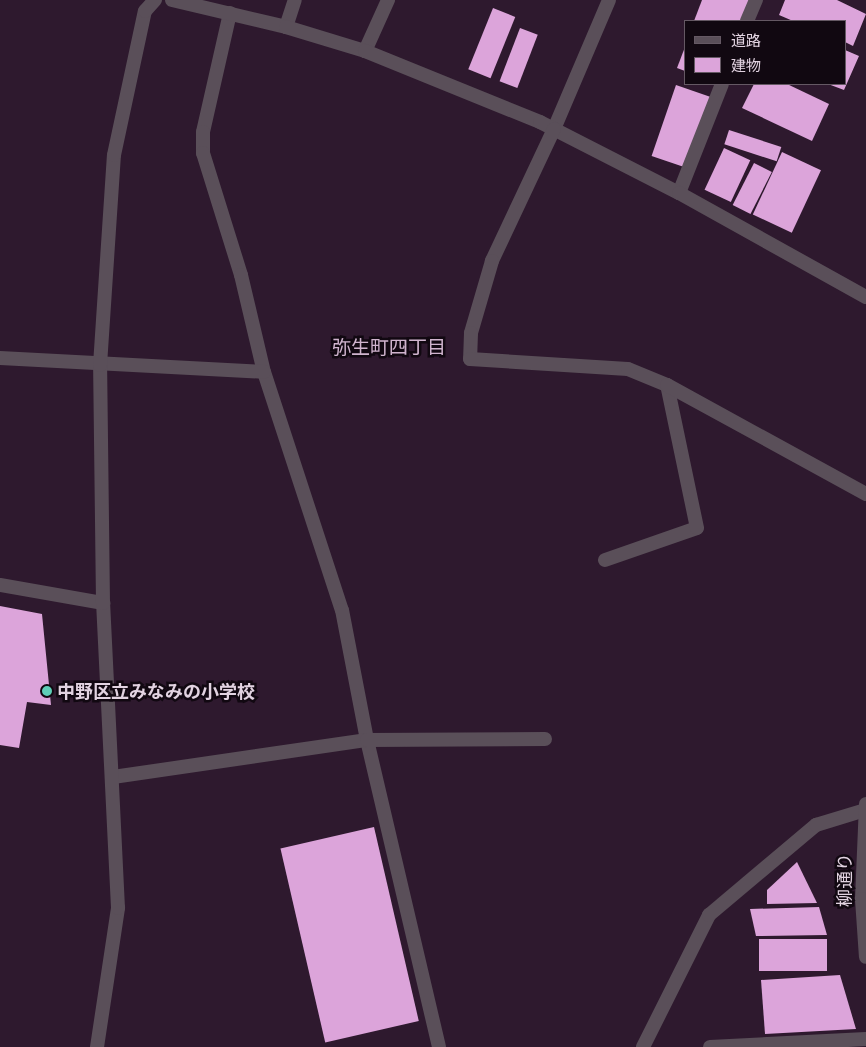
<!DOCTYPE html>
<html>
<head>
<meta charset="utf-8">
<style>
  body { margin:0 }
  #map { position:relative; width:866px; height:1047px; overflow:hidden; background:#2e192e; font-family:"Open Sans","Noto Sans JP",sans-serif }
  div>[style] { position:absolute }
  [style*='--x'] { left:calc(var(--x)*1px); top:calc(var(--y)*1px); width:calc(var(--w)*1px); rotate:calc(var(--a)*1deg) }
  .building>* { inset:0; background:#dca4da; transform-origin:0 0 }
  .service>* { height:14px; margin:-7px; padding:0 7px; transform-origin:7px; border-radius:7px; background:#5a4f59 }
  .minor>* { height:14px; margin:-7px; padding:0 7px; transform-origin:7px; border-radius:7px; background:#5a4f59 }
  .tertiary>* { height:14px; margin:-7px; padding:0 7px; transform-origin:7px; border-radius:7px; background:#5a4f59 }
  .dots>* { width:14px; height:14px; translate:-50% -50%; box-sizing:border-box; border:2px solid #110811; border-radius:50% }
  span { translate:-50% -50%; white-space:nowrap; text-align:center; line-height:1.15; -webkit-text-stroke:5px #110811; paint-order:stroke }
  .poi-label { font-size:18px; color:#e2d3e1; font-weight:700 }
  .left { translate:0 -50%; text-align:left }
  .street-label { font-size:18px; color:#e2d3e1 }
  .neighbourhood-label { font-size:19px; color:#d0b4ce }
  .legend { position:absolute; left:684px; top:20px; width:162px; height:65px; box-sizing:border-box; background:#110811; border:1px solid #655964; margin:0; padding:6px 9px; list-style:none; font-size:15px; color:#e2d3e1 }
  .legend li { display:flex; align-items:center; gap:10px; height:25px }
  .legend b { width:25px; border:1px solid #655964 }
</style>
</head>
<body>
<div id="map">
  <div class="building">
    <i style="clip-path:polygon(702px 0,752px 0,744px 21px,694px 21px)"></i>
    <i style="clip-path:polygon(785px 0,837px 0,866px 14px,853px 46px,845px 42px,845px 21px,793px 21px,779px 15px)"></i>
    <i style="left:493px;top:8px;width:24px;height:66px;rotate:22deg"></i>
    <i style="left:520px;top:28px;width:19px;height:57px;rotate:21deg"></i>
    <i style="clip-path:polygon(685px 47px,685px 71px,677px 68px)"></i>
    <i style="clip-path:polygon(845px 50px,859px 56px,844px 90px,828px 84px,845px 84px)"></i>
    <i style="clip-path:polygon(754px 84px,787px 84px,829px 104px,812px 141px,742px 108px)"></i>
    <i style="left:676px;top:85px;width:39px;height:75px;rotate:19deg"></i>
    <i style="left:729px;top:130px;width:55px;height:15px;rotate:18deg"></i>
    <i style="left:724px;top:148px;width:29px;height:46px;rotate:25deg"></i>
    <i style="left:782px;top:152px;width:43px;height:69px;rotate:25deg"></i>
    <i style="left:754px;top:163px;width:20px;height:47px;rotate:27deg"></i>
    <i style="clip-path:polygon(0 606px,42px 614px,51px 705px,27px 702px,19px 748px,0 745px)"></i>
    <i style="left:374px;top:827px;width:199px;height:96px;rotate:77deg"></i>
    <i style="clip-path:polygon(797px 862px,817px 903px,767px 904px,767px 890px)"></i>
    <i style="clip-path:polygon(819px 907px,827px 935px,756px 936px,750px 909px)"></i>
    <i style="left:759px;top:939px;width:68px;height:32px"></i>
    <i style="clip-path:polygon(840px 975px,856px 1029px,765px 1034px,761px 980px)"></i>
  </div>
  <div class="service">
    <i style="--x:230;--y:13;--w:122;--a:102.8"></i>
    <i style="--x:203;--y:132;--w:21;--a:90"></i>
    <i style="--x:203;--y:153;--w:128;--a:72.7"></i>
    <i style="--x:241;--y:275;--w:100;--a:76.7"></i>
    <i style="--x:264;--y:372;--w:250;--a:71.9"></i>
    <i style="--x:342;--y:610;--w:132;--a:79.1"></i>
    <i style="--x:367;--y:740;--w:315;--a:76.8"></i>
    <i style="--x:747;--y:21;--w:23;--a:-67"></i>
    <i style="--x:286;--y:27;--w:28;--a:-72"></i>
    <i style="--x:365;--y:51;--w:56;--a:-65.7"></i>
    <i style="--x:554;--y:129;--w:140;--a:-66.9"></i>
    <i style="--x:679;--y:193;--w:117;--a:-68.5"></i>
    <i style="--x:0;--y:358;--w:264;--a:3"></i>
    <i style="--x:605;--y:560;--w:97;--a:-19.2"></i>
    <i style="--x:697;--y:528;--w:146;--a:-101.8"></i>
    <i style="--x:0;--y:585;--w:105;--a:9.9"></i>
    <i style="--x:113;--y:777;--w:257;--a:-8.3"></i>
    <i style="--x:367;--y:740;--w:178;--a:-0.3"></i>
    <i style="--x:710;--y:1047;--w:156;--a:-2.9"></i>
  </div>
  <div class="minor">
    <i style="--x:172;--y:0;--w:117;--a:13.3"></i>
    <i style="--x:286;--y:27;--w:83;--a:16.9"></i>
    <i style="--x:365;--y:51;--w:189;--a:22.1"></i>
    <i style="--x:540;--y:122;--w:156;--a:27.1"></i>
    <i style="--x:679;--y:193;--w:214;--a:29.1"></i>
    <i style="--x:554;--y:129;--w:146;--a:115.2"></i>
    <i style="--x:492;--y:261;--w:75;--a:106.3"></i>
    <i style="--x:471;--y:333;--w:26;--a:92"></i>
    <i style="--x:470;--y:359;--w:158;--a:3.6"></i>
    <i style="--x:628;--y:369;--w:42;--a:22.3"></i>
    <i style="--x:667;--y:385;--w:227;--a:28.7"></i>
    <i style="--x:97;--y:1047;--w:141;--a:-81.4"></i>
    <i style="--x:118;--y:908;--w:305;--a:-92.8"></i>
    <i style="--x:103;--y:603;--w:238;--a:-90.7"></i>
    <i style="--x:100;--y:365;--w:210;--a:-86.2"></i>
    <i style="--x:114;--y:155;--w:147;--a:-77.9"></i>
    <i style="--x:145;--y:11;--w:15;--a:-48"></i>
    <i style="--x:643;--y:1047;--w:148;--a:-63.4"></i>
    <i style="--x:709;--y:915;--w:140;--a:-40.1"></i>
    <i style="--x:816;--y:825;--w:51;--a:-17"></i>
  </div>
  <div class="tertiary">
    <i style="--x:866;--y:804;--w:95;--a:92.4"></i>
    <i style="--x:862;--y:899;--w:58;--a:86.1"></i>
  </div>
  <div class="dots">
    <i style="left:47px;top:691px;background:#5eceb7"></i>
  </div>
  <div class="poi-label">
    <span class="left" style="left:57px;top:691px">中野区立みなみの小学校</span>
  </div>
  <div class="street-label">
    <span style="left:844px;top:880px;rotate:-90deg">柳通り</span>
  </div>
  <div class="neighbourhood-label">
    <span style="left:389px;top:348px">弥生町四丁目</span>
  </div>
  <ul class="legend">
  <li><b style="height:6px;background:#5a4f59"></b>道路</li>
  <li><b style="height:14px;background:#dca4da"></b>建物</li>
  </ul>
</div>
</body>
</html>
